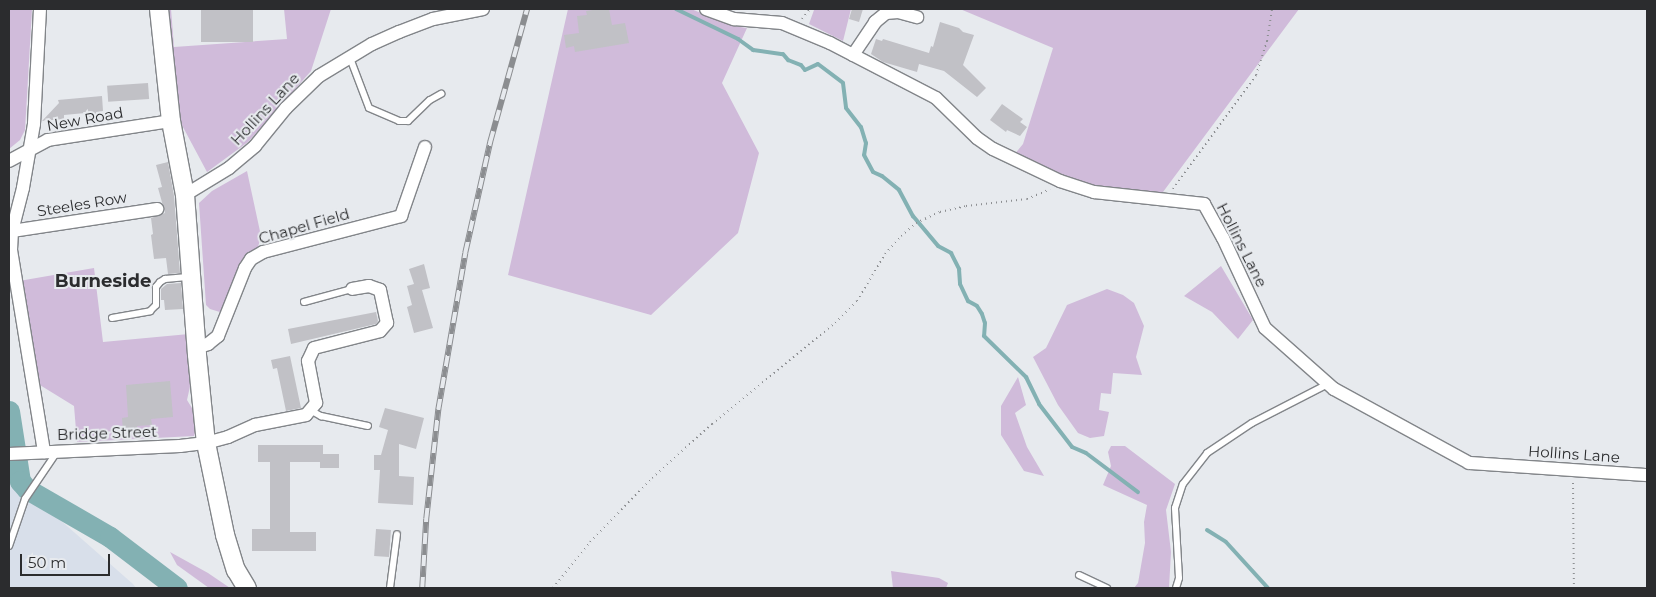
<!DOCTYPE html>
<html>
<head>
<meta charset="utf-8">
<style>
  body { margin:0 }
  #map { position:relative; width:1656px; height:597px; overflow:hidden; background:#e7eaee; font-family:Montserrat,sans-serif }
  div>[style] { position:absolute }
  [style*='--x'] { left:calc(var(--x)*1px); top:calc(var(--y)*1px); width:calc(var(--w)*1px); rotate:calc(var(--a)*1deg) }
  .built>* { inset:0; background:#d8dfea }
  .green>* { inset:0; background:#d0bbda }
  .stream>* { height:4px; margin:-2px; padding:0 2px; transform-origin:2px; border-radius:2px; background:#83b1b3 }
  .river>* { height:21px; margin:-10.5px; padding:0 10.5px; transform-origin:10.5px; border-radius:10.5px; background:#83b1b3 }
  .building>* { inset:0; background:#c1c1c6; transform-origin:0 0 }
  .path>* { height:2px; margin-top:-1px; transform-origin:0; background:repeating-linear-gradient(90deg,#8d8f92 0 1px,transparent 0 5px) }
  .roads { filter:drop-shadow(1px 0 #828589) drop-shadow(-1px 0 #828589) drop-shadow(0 1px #828589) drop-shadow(0 -1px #828589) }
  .lane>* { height:6px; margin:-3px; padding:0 3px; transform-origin:3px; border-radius:3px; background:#fff }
  .street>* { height:12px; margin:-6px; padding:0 6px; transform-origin:6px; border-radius:6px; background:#fff }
  .secondary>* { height:18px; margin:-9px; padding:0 9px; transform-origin:9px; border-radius:9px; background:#fff }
  .rail>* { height:5.5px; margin-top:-2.75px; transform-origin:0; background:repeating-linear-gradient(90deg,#e7eaee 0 11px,#8b8d90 0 22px); box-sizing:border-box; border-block:1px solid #8b8d90 }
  span { translate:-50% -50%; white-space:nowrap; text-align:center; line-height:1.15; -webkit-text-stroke:4px #e7eaee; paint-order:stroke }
  .street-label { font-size:15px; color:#2b2c2e }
  .quarter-label { font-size:18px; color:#2b2c2e; font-weight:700 }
  .frame { position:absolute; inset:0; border:10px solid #2b2c2e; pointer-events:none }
  .scale { position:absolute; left:20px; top:554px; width:90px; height:22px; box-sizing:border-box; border:2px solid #2b2c2e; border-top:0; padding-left:6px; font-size:15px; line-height:18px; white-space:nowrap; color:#2b2c2e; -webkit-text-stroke:4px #e7eaee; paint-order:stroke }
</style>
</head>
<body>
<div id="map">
  <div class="built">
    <i style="clip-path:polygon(9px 475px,133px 584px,136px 588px,9px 588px)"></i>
  </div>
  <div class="green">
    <i style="clip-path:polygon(9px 9px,32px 9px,25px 130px,20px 140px,9px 149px)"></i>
    <i style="clip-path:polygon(166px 9px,171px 9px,174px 47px,287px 39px,284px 9px,331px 9px,311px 71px,248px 142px,207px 172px,176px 114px)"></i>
    <i style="clip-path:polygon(568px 9px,691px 9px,734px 26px,747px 28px,722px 83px,759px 153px,738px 233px,651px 315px,508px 275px)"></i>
    <i style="clip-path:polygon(813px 9px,851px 9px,843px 41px,809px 24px,814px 10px)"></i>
    <i style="clip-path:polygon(960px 9px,1299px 9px,1163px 192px,1135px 192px,1096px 186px,1071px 178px,1014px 155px,1023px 144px,1053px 48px)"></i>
    <i style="clip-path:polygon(247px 171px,261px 236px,258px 247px,240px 264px,223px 313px,210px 309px,206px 305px,199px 203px,212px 191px)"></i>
    <i style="clip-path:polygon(1221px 266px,1253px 320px,1238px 339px,1212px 312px,1184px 296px)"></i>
    <i style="clip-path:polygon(94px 268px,103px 342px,189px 334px,191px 382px,187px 400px,195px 413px,196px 430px,194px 436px,77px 442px,74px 406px,35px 382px,19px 281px)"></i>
    <i style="clip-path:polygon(1107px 289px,1123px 295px,1134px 303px,1144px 326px,1136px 357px,1142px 375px,1113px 373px,1111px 394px,1101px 393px,1099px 410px,1109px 412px,1104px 436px,1090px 438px,1078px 433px,1058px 405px,1033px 357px,1046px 348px,1067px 305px)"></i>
    <i style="clip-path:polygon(1018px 377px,1026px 405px,1015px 413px,1027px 447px,1044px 476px,1024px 471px,1001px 435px,1001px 406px)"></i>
    <i style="clip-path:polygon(1111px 446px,1125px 446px,1175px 484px,1166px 510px,1171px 552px,1169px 588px,1134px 588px,1138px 583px,1145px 543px,1144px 522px,1147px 505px,1103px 485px,1111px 466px,1108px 452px)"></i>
    <i style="clip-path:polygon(170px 552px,208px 573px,230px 588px,209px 588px,177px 565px)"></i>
    <i style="clip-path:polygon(891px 571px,939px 578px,948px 583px,946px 588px,893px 588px)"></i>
  </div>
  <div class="stream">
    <i style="--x:676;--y:9;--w:69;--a:25.8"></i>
    <i style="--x:738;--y:39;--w:19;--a:36"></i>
    <i style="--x:753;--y:50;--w:30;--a:8"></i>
    <i style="--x:783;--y:54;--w:8;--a:50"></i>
    <i style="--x:788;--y:60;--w:14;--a:21"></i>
    <i style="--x:801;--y:65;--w:6;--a:51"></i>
    <i style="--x:805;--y:70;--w:14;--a:-25"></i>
    <i style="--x:818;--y:64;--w:31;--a:37"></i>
    <i style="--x:843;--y:83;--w:25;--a:83"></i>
    <i style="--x:846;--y:108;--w:24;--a:52"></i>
    <i style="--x:861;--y:127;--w:17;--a:73"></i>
    <i style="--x:866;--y:143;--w:12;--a:99"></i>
    <i style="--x:864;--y:155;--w:19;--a:62"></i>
    <i style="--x:873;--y:172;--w:10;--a:24"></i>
    <i style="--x:882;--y:176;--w:22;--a:39"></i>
    <i style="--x:899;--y:190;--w:30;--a:62"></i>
    <i style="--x:913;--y:216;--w:39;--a:50"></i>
    <i style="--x:938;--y:246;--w:15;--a:28"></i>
    <i style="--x:951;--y:253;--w:18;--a:63"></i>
    <i style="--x:959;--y:269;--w:15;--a:86"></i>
    <i style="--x:960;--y:284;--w:19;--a:65"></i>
    <i style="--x:968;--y:301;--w:10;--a:29"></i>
    <i style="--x:977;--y:306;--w:9;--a:58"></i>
    <i style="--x:982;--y:314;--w:9;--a:72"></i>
    <i style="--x:985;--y:323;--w:13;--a:94"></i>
    <i style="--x:984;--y:336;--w:59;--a:44.3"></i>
    <i style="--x:1026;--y:377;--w:30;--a:64"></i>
    <i style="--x:1039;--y:404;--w:54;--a:52.5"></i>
    <i style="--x:1072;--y:447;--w:15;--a:23"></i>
    <i style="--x:1086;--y:453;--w:65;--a:36.9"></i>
    <i style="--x:1207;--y:530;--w:22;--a:32"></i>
    <i style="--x:1226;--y:542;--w:62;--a:47.6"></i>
  </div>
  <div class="river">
    <i style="--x:9;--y:411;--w:71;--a:81.1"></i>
    <i style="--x:20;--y:481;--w:11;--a:49"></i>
    <i style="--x:27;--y:489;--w:96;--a:30"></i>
    <i style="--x:110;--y:537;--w:84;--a:37.3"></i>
  </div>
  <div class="building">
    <i style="left:201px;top:9px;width:52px;height:33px"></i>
    <i style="clip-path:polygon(599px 9px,609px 9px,612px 25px,625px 23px,629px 43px,575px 52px,574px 46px,566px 48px,564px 35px,579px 33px,577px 16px,587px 15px,586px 11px)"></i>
    <i style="clip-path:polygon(852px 9px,863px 9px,859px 22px,849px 19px)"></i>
    <i style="clip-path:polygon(940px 22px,959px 28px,963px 32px,974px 35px,963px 65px,986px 88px,977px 97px,944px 71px,919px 64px,917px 72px,883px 62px,871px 54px,876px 39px,882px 41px,883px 39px,929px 53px,931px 46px,933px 47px)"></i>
    <i style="left:148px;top:83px;width:16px;height:41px;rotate:86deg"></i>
    <i style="clip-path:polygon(102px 96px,103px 111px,96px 112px,97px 116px,86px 117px,85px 113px,64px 115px,64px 119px,42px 121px,59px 103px,58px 100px)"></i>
    <i style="clip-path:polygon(1002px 104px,1023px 119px,1020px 122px,1027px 127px,1020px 136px,1007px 130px,1006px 132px,990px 120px)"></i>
    <i style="clip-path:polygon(168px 162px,174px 196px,180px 273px,168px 274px,166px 258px,154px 259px,151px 235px,153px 234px,151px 218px,165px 213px,158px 188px,162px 187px,156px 165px)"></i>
    <i style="clip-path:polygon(424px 264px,430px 288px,422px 290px,433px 328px,414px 333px,407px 307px,412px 305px,407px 286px,414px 284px,409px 269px)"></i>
    <i style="clip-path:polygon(181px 283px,183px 309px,165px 310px,164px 300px,161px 300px,161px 289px,167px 284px)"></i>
    <i style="clip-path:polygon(376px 312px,378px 321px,376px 324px,291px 344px,288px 329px)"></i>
    <i style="clip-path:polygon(290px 356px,301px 408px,286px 411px,277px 368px,273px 369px,271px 360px)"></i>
    <i style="clip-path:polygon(170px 381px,173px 417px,151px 419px,152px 425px,137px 426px,138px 430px,123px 431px,122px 418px,128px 417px,126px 385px)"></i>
    <i style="clip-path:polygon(385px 408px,424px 418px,416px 449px,399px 444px,399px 476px,414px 477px,413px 505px,378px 503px,380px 470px,374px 470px,374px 455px,381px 455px,388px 430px,379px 427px)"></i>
    <i style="clip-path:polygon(258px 445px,323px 445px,323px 454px,339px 454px,339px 468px,320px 468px,320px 462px,290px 462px,290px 532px,316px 532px,316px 551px,252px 551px,252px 529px,270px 529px,270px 462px,258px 462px)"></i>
    <i style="left:376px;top:529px;width:15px;height:27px;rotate:4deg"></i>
  </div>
  <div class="path">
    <i style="--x:802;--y:19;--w:13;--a:-51"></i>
    <i style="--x:1173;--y:189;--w:141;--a:-53.9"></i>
    <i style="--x:1256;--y:75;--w:36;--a:-72"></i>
    <i style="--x:1267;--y:41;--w:32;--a:-81"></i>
    <i style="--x:1573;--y:483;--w:105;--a:89.5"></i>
    <i style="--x:553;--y:588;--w:59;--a:-51.2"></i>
    <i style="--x:590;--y:542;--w:89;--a:-45.9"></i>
    <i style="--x:652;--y:478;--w:81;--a:-42"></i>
    <i style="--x:712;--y:424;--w:159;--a:-39.4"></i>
    <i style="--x:835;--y:323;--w:31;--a:-45"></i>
    <i style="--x:857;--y:301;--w:55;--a:-59.2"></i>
    <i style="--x:885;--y:254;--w:24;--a:-48"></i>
    <i style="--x:901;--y:236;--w:20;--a:-41"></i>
    <i style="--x:916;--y:223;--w:26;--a:-25"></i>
    <i style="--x:940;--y:212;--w:27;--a:-13"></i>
    <i style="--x:966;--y:206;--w:61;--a:-6.5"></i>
    <i style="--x:1027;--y:199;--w:25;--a:-23"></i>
  </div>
  <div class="roads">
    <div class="lane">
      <i style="--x:350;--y:58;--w:53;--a:69.2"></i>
      <i style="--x:369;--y:108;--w:33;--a:23"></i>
      <i style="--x:399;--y:121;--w:9;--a:0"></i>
      <i style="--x:408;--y:121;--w:30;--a:-44"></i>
      <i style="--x:430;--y:100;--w:13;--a:-29"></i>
      <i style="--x:304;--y:302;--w:50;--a:-15.2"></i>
      <i style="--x:112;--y:318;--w:39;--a:-10"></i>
      <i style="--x:150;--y:311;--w:8;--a:-45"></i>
      <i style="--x:156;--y:305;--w:18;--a:-90"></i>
      <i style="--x:156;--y:287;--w:6;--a:-51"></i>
      <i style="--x:160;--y:282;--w:6;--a:-31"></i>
      <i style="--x:165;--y:279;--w:25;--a:-5"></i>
      <i style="--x:310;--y:410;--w:13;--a:29"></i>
      <i style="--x:321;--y:416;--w:48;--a:12"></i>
      <i style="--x:9;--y:546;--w:50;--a:-71.2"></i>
      <i style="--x:25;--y:499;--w:57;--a:-55.8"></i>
      <i style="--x:1079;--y:575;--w:31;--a:25"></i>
      <i style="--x:390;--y:588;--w:54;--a:-82.6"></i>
      <i style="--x:1176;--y:588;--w:10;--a:-73"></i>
      <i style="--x:1179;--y:578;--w:70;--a:-93.3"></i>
      <i style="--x:1175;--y:508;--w:25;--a:-72"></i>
      <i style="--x:1183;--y:484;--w:39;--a:-52"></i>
      <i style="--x:1207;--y:453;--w:54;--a:-33.7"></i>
      <i style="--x:1252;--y:423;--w:85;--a:-27.2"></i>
    </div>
    <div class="street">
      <i style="--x:40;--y:9;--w:115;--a:93"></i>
      <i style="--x:34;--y:124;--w:65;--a:99.8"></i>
      <i style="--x:23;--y:188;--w:44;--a:104.3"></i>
      <i style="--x:12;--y:231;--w:19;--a:93"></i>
      <i style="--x:11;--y:250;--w:205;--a:80.7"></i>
      <i style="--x:706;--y:9;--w:30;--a:20"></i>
      <i style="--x:734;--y:19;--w:48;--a:4.8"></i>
      <i style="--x:782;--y:23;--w:52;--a:22.6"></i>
      <i style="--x:830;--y:43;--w:119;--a:27.4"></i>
      <i style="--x:936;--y:98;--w:57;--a:44.3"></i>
      <i style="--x:977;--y:138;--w:19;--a:35"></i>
      <i style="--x:993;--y:149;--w:74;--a:25.5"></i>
      <i style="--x:1060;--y:181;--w:36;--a:18"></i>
      <i style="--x:1094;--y:192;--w:111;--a:6.2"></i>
      <i style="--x:1204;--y:204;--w:39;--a:61"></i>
      <i style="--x:1223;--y:238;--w:99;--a:65"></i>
      <i style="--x:1265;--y:328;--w:92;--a:41.5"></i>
      <i style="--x:1334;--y:389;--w:154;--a:28.7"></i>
      <i style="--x:1469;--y:463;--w:178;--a:3.9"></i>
      <i style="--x:853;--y:55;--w:40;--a:-56"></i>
      <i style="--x:875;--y:22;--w:14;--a:-39"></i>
      <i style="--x:886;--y:13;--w:12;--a:-5"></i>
      <i style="--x:898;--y:12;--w:20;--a:15"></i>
      <i style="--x:9;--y:161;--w:44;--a:-28.3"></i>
      <i style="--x:48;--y:140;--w:124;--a:-8.8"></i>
      <i style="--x:185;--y:195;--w:52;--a:-31.5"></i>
      <i style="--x:229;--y:168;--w:34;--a:-40"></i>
      <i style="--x:255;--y:146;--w:49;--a:-50.8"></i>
      <i style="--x:286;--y:108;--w:46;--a:-44.1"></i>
      <i style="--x:319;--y:76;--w:62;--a:-31.1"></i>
      <i style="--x:372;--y:44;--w:30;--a:-24"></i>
      <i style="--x:399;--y:32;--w:36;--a:-21"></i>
      <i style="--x:433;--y:19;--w:51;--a:-11.3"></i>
      <i style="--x:12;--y:231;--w:147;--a:-8.6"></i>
      <i style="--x:196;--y:348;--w:13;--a:-18"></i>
      <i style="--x:208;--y:344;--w:13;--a:-39"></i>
      <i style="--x:218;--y:336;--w:73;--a:-68.3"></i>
      <i style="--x:245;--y:268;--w:11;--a:-56"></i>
      <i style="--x:251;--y:259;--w:14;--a:-30"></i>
      <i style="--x:263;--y:252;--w:143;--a:-14.6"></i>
      <i style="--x:401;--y:216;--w:73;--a:-70.8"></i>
      <i style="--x:9;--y:454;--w:171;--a:-2.7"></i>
      <i style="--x:180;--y:446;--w:26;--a:-7"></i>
      <i style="--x:206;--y:443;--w:23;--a:-15"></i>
      <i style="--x:228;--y:437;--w:30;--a:-24"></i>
      <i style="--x:255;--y:425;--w:52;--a:-11.1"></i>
      <i style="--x:306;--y:415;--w:16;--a:-50"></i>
      <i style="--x:316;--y:403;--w:43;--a:-100.8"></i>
      <i style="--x:308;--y:361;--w:14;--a:-65"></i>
      <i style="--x:314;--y:348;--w:68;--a:-14.4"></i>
      <i style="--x:380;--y:331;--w:11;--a:-49"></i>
      <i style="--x:387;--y:323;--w:34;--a:-102"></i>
      <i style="--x:380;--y:290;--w:12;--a:-160"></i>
      <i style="--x:369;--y:286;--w:17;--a:170"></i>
    </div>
    <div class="secondary">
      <i style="--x:159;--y:9;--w:113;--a:83.9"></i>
      <i style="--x:171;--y:121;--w:75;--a:79.3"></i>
      <i style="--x:185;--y:195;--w:160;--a:85.7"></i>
      <i style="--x:197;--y:355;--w:88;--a:84.2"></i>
      <i style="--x:206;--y:443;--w:94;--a:78.3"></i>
      <i style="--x:225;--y:535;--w:37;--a:73"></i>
      <i style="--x:236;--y:570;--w:21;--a:59"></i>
    </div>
  </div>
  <div class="rail">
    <i style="--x:422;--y:588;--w:69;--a:-86.7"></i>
    <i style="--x:426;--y:519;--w:110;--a:-83.7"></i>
    <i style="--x:438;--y:410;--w:159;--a:-80.2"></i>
    <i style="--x:465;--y:253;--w:114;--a:-77.3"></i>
    <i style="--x:490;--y:142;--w:138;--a:-74.5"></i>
  </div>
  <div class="street-label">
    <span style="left:265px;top:109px;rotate:-47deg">Hollins Lane</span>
    <span style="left:85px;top:119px;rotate:-10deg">New Road</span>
    <span style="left:82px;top:204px;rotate:-9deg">Steeles Row</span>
    <span style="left:304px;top:226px;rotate:-16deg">Chapel Field</span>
    <span style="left:1242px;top:245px;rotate:63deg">Hollins Lane</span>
    <span style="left:107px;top:433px;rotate:-2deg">Bridge Street</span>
    <span style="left:1574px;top:454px;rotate:4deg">Hollins Lane</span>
  </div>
  <div class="quarter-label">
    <span style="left:103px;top:281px">Burneside</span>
  </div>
  <div class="frame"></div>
  <div class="scale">50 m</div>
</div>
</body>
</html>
